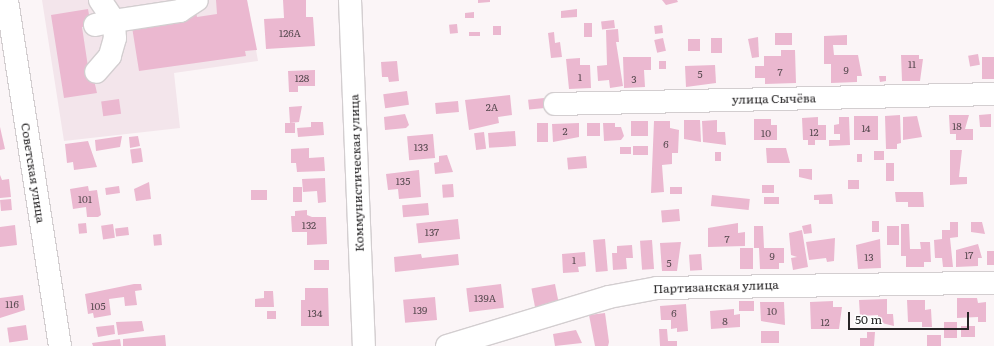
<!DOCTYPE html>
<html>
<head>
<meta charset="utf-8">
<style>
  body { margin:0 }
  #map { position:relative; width:994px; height:346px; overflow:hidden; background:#fbf5f7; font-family:Literata,serif }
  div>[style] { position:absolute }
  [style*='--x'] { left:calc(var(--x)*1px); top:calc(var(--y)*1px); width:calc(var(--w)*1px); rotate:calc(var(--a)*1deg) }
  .built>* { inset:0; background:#f3e5eb }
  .building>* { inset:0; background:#ebb8d0; transform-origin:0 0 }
  .roads { filter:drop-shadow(1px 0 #d3ced0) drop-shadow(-1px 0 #d3ced0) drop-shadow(0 1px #d3ced0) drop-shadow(0 -1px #d3ced0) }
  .minor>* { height:22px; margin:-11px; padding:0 11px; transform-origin:11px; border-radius:11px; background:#fff }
  .major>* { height:22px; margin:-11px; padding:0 11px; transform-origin:11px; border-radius:11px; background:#fff }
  span { translate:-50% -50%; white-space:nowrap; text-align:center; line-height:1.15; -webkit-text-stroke:4px #fff; paint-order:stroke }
  .number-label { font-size:10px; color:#584a50 }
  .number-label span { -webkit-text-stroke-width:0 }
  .street-label { font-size:12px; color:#272526 }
  .scale { position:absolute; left:848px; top:312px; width:121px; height:18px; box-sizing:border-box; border:2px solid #272526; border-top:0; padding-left:5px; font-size:12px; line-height:14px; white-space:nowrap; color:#272526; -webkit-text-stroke:3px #fff; paint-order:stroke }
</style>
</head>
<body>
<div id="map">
  <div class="built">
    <i style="clip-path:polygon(42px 0,247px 0,258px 61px,174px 73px,180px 128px,64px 141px)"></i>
  </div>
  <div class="building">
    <i style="clip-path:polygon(216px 0,247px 0,257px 50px,245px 51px,246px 56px,139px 71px,132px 27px,196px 11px,197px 17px,217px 14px)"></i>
    <i style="clip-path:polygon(283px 0,306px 0,306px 17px,313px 17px,315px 46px,266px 49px,264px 19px,284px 18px)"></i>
    <i style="clip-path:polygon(478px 0,490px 0,490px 2px,478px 3px)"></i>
    <i style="clip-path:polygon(662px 0,677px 0,678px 2px,666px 5px)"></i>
    <i style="clip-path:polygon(88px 9px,91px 26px,82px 27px,90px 80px,94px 80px,97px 93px,64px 98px,51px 15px)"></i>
    <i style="clip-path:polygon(577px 9px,577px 17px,561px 18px,561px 11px)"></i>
    <i style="clip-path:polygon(474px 12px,474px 18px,465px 18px,465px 13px)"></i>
    <i style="left:614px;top:20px;width:8px;height:13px;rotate:83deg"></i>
    <i style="left:584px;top:23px;width:8px;height:14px"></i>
    <i style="left:457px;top:24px;width:9px;height:8px;rotate:84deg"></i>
    <i style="left:662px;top:25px;width:8px;height:8px;rotate:83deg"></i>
    <i style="left:493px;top:26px;width:8px;height:9px"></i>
    <i style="clip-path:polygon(618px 29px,619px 42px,616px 42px,623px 86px,610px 88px,609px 80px,598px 81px,597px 66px,607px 65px,606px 30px)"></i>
    <i style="left:480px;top:32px;width:4px;height:11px;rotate:90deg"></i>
    <i style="clip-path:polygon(554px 32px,555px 43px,560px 42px,562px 57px,551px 58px,548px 33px)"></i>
    <i style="left:792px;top:33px;width:12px;height:17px;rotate:90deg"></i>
    <i style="clip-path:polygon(847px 35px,847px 45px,833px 45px,834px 55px,858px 55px,862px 76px,857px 76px,857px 82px,831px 83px,831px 64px,824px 64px,824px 36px)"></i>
    <i style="clip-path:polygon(758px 37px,759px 57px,752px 58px,748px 39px)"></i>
    <i style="left:663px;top:38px;width:13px;height:9px;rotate:77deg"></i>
    <i style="left:722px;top:38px;width:15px;height:11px;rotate:90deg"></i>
    <i style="left:688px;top:39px;width:12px;height:12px"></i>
    <i style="clip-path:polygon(781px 50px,795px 50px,796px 83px,765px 84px,765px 78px,755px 78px,755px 66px,764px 66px,764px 56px,781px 56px)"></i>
    <i style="left:978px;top:54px;width:11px;height:10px;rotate:80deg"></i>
    <i style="clip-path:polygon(901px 55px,919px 55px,919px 59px,923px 59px,920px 81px,902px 81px)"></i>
    <i style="clip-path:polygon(623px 57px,651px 57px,651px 70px,644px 70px,645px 87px,624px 88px)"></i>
    <i style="left:982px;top:57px;width:12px;height:22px"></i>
    <i style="clip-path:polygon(580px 58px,580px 65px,590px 65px,591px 88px,569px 89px,566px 59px)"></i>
    <i style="clip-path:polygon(397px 61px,399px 81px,389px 82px,388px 77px,382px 77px,381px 62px)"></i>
    <i style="left:659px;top:61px;width:7px;height:8px"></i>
    <i style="clip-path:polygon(715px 65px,716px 83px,686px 87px,685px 66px)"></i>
    <i style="clip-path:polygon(315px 70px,315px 86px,298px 86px,298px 92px,289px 92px,288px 71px)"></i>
    <i style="clip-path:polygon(879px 76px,886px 76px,886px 81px,880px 82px)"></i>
    <i style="left:407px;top:91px;width:14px;height:24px;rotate:82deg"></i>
    <i style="clip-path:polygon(510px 95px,512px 115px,498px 117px,499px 123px,469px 130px,465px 100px)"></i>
    <i style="left:544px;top:98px;width:10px;height:16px;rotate:84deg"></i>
    <i style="left:119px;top:99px;width:15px;height:18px;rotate:82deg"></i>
    <i style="left:458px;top:101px;width:11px;height:23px;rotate:85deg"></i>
    <i style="clip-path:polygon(302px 106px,299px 122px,290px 123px,289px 107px)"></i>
    <i style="clip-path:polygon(405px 114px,409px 125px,406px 128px,385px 130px,384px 117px)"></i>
    <i style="clip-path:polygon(991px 114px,991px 127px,980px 127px,979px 115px)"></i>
    <i style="clip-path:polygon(900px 115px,901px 143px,897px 144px,897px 149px,886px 149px,885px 116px)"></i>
    <i style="clip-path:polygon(949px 115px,969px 115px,965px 129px,973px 129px,973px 140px,956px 140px,956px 134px,950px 134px)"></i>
    <i style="left:854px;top:116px;width:24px;height:24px"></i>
    <i style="clip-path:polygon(917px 116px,922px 137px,903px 140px,903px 117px)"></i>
    <i style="clip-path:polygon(818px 117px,818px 125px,826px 125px,826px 140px,815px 140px,815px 145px,808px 145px,808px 140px,803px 140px,802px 118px)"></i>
    <i style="clip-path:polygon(839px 117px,849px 117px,850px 145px,829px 146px,829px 140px,840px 140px,840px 134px,834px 134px,834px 125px,839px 124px)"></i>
    <i style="clip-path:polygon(754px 119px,771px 119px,771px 125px,777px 125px,777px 140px,754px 140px)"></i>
    <i style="clip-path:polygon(684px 120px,700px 120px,701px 142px,684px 139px)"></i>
    <i style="clip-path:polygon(717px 120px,717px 132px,725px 132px,726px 145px,703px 142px,702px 121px)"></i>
    <i style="left:631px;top:121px;width:17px;height:15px"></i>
    <i style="clip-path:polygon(654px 121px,670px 121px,670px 128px,679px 130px,678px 153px,672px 153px,672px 164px,662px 165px,664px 192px,651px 193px)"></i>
    <i style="clip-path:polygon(311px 122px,323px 122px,324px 135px,298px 137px,297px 128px,311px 127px)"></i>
    <i style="left:295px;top:123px;width:10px;height:10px;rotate:90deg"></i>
    <i style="left:537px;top:123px;width:11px;height:19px"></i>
    <i style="clip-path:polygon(579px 123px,579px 137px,553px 142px,552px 124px)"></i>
    <i style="left:587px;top:123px;width:13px;height:13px"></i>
    <i style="clip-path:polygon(603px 123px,615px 123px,615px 127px,621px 127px,624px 136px,621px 140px,604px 141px)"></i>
    <i style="clip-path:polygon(0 127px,5px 149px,0 150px)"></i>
    <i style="left:515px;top:131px;width:15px;height:27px;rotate:86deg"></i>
    <i style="left:484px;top:132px;width:17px;height:10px;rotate:83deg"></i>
    <i style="left:433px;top:134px;width:24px;height:26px;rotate:85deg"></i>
    <i style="clip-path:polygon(122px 136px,120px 147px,96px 151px,95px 140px)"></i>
    <i style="clip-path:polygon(138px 136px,140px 146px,130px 148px,129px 137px)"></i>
    <i style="clip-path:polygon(88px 141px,97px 167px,74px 170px,73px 162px,67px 163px,65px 144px)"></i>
    <i style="left:648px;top:146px;width:9px;height:15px;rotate:90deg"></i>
    <i style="left:631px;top:147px;width:7px;height:11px;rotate:90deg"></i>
    <i style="left:141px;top:148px;width:14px;height:11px;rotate:82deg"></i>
    <i style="clip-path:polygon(309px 148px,309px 158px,324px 157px,325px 171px,297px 172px,296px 163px,291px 163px,291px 149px)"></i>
    <i style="clip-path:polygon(766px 148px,786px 148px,790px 163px,767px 163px)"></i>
    <i style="clip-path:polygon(950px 150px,962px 150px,959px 177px,967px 177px,967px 184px,950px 185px)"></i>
    <i style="left:874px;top:151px;width:10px;height:9px"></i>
    <i style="left:715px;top:152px;width:6px;height:9px"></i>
    <i style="left:857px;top:154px;width:5px;height:8px"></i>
    <i style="clip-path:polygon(447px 155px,453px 172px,435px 174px,434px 163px,439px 162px,439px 156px)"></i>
    <i style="left:586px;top:156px;width:12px;height:19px;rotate:85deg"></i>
    <i style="left:886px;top:163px;width:8px;height:18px"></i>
    <i style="clip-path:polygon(799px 169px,812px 169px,812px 180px,799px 177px)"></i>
    <i style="clip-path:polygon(419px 170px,421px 197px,399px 199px,398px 189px,388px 190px,386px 174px)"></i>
    <i style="clip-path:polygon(0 175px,2px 180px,9px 179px,11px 197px,0 198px)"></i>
    <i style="clip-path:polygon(325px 178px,326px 202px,318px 203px,317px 191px,303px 192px,302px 179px)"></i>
    <i style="left:859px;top:180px;width:9px;height:11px;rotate:90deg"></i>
    <i style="clip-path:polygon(149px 182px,151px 199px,136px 201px,134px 189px)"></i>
    <i style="left:453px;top:184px;width:13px;height:11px;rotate:86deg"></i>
    <i style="left:762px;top:185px;width:12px;height:8px"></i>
    <i style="clip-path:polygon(88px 186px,89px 191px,97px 190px,101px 215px,98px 217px,87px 217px,86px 207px,73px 209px,70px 189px)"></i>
    <i style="left:119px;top:186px;width:7px;height:14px;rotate:82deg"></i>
    <i style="left:293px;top:187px;width:9px;height:15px"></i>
    <i style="left:682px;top:187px;width:7px;height:12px;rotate:90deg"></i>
    <i style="left:251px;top:190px;width:16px;height:10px"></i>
    <i style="clip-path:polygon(895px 192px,923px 192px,924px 207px,908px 207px,908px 202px,896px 202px)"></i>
    <i style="clip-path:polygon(832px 194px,833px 204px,819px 204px,819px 200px,814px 200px,814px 195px)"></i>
    <i style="left:712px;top:195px;width:38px;height:11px;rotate:6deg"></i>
    <i style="left:764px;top:197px;width:15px;height:7px"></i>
    <i style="left:11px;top:199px;width:11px;height:11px;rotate:85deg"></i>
    <i style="left:428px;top:203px;width:12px;height:26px;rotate:85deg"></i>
    <i style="left:679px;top:209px;width:12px;height:18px;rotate:85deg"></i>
    <i style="clip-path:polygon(307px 210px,307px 215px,312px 217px,326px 217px,327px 244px,307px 245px,307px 232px,292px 232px,291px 216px,295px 216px,295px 211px)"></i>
    <i style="left:458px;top:219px;width:20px;height:42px;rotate:84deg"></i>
    <i style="left:872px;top:221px;width:7px;height:11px"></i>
    <i style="clip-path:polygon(950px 222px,958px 222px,958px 237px,950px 238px,953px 267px,943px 267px,942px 258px,935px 258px,934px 240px,942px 239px,942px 230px,950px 230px)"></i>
    <i style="clip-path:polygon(971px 222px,982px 222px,985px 234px,971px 232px)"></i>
    <i style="left:86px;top:223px;width:10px;height:8px;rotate:84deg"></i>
    <i style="clip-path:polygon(738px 223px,738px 233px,745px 232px,745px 246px,708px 247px,708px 228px)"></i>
    <i style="left:113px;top:224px;width:14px;height:12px;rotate:82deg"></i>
    <i style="clip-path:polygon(811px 224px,812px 233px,804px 234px,802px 226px)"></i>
    <i style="clip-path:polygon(901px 224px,909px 224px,910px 249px,921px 249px,920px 242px,930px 242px,931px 262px,924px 262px,924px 267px,906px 267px,906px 256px,901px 256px)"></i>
    <i style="clip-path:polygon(15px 225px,17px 245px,0 247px,0 227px)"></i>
    <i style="clip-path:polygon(754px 226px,763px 226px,764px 248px,784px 248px,784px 263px,779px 263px,779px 269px,760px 269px,759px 248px,754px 248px)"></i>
    <i style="left:887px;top:226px;width:12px;height:19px"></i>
    <i style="left:128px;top:227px;width:8px;height:13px;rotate:83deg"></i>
    <i style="clip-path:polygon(802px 230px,808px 267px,793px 270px,791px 258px,797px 257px,791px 255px,789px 233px)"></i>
    <i style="left:161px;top:234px;width:11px;height:8px;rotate:85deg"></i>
    <i style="clip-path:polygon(835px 238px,834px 261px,827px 262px,826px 258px,809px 260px,806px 242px)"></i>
    <i style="left:605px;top:239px;width:32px;height:12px;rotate:85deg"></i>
    <i style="clip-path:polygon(880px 239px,881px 268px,858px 269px,856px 245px)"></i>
    <i style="left:652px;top:240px;width:29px;height:12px;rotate:86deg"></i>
    <i style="clip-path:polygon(681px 242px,677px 271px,662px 271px,660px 243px)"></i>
    <i style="clip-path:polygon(978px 244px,982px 258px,978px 258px,978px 266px,956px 267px,956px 250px)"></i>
    <i style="clip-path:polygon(632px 245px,633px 258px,626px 258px,627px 269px,613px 270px,612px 253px,617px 253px,617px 246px)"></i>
    <i style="left:740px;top:248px;width:13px;height:21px"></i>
    <i style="left:987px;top:251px;width:7px;height:14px"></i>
    <i style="clip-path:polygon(585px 252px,586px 266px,578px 267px,579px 272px,563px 273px,562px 254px)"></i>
    <i style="clip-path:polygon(421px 254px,422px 258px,458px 254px,459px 265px,395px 272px,394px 257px)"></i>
    <i style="left:701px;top:254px;width:16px;height:12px;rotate:86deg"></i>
    <i style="left:314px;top:260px;width:15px;height:10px"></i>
    <i style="clip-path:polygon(134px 284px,141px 284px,142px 290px,135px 291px,137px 305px,125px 306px,124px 297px,109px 299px,111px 315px,94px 318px,93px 313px,88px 314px,85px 294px)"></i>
    <i style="left:501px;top:284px;width:24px;height:35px;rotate:83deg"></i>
    <i style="left:555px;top:284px;width:21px;height:24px;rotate:79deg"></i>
    <i style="clip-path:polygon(305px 288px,328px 288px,329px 326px,301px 326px,301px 300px,305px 300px)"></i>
    <i style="clip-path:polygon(264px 291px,273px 291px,274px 307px,255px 307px,255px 299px,264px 298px)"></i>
    <i style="clip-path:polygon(23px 295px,25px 310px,0 318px,0 298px)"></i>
    <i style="left:435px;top:297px;width:23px;height:32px;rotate:85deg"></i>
    <i style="clip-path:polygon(957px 298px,977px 298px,978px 303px,986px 302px,986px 322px,978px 322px,978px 317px,957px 318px)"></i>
    <i style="clip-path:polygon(887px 299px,887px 314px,893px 314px,894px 326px,878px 322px,878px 315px,860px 316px,859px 300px)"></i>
    <i style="clip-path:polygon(907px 300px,925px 300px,925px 310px,931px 309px,932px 327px,922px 327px,922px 322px,908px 322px)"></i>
    <i style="left:754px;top:301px;width:10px;height:15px;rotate:90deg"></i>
    <i style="clip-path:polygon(833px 301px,833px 307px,842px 307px,839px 329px,811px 329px,810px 302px)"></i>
    <i style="clip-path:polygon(760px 302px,784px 302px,785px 325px,761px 321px)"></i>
    <i style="clip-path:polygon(686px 304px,688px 331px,677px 332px,677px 328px,671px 329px,671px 320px,661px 320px,660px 306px)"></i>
    <i style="clip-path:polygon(734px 309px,734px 315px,740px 314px,740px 327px,711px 329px,710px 311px)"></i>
    <i style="left:267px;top:311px;width:9px;height:8px"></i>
    <i style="clip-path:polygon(605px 313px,609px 342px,608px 346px,595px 346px,589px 315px)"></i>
    <i style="clip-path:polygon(142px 321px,144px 331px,118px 335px,116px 322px)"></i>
    <i style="left:957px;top:322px;width:16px;height:13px;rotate:90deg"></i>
    <i style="left:26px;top:325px;width:15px;height:19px;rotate:82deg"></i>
    <i style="clip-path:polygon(114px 325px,115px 334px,98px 337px,96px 327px)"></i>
    <i style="left:961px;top:326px;width:14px;height:11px"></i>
    <i style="clip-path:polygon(659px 329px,667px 329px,668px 341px,677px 341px,677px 346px,660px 346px)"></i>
    <i style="clip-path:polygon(576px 330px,582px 343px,555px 346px,553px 334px)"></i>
    <i style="left:779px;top:331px;width:12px;height:18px;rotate:90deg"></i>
    <i style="clip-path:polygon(867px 332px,875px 332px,874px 346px,860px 346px,860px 338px,867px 338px)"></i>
    <i style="clip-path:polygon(165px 335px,166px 346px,123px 346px,123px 339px)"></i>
    <i style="left:927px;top:335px;width:14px;height:11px"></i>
    <i style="clip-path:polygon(120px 339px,121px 346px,93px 346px,92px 343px)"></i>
  </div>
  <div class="roads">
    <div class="minor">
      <i style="--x:7;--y:0;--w:350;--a:81.3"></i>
      <i style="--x:100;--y:0;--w:25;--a:56"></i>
      <i style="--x:114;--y:21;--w:67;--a:-8.6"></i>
      <i style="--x:180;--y:11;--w:20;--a:-33"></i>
      <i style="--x:95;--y:25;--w:19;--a:-12"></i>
      <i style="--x:114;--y:21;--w:17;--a:87"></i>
      <i style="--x:115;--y:38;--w:19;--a:106"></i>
      <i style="--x:110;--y:56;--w:21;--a:131"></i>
      <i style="--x:555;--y:104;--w:439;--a:-1.3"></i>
      <i style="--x:447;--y:346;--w:169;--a:-16.8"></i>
      <i style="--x:609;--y:297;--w:49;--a:-10.6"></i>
      <i style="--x:657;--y:288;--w:337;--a:-0.9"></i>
    </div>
    <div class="major">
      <i style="--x:350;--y:0;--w:346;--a:87.7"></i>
    </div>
  </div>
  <div class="number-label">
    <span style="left:290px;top:33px">126А</span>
    <span style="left:912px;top:64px">11</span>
    <span style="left:846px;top:70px">9</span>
    <span style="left:780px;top:72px">7</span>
    <span style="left:700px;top:74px">5</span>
    <span style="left:580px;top:77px">1</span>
    <span style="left:302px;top:78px">128</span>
    <span style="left:634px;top:79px">3</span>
    <span style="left:492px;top:107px">2А</span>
    <span style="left:957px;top:126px">18</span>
    <span style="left:866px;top:128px">14</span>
    <span style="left:565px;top:131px">2</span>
    <span style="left:814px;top:132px">12</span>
    <span style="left:766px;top:133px">10</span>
    <span style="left:666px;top:144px">6</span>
    <span style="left:421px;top:147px">133</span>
    <span style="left:403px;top:181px">135</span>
    <span style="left:85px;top:199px">101</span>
    <span style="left:309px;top:225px">132</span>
    <span style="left:432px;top:232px">137</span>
    <span style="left:727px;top:239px">7</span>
    <span style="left:969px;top:255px">17</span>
    <span style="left:772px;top:256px">9</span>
    <span style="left:869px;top:257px">13</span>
    <span style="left:574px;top:260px">1</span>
    <span style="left:669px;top:263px">5</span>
    <span style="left:485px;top:298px">139А</span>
    <span style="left:12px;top:304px">116</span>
    <span style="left:98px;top:306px">105</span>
    <span style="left:420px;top:310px">139</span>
    <span style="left:772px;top:311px">10</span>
    <span style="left:315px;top:313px">134</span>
    <span style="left:674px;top:313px">6</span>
    <span style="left:725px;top:321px">8</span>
    <span style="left:825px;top:322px">12</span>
  </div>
  <div class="street-label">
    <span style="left:774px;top:99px;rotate:-1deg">улица Сычёва</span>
    <span style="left:33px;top:173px;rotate:81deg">Советская улица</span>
    <span style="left:357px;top:173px;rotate:-92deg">Коммунистическая улица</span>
    <span style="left:716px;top:287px;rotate:-2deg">Партизанская улица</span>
  </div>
  <div class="scale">50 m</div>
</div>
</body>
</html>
